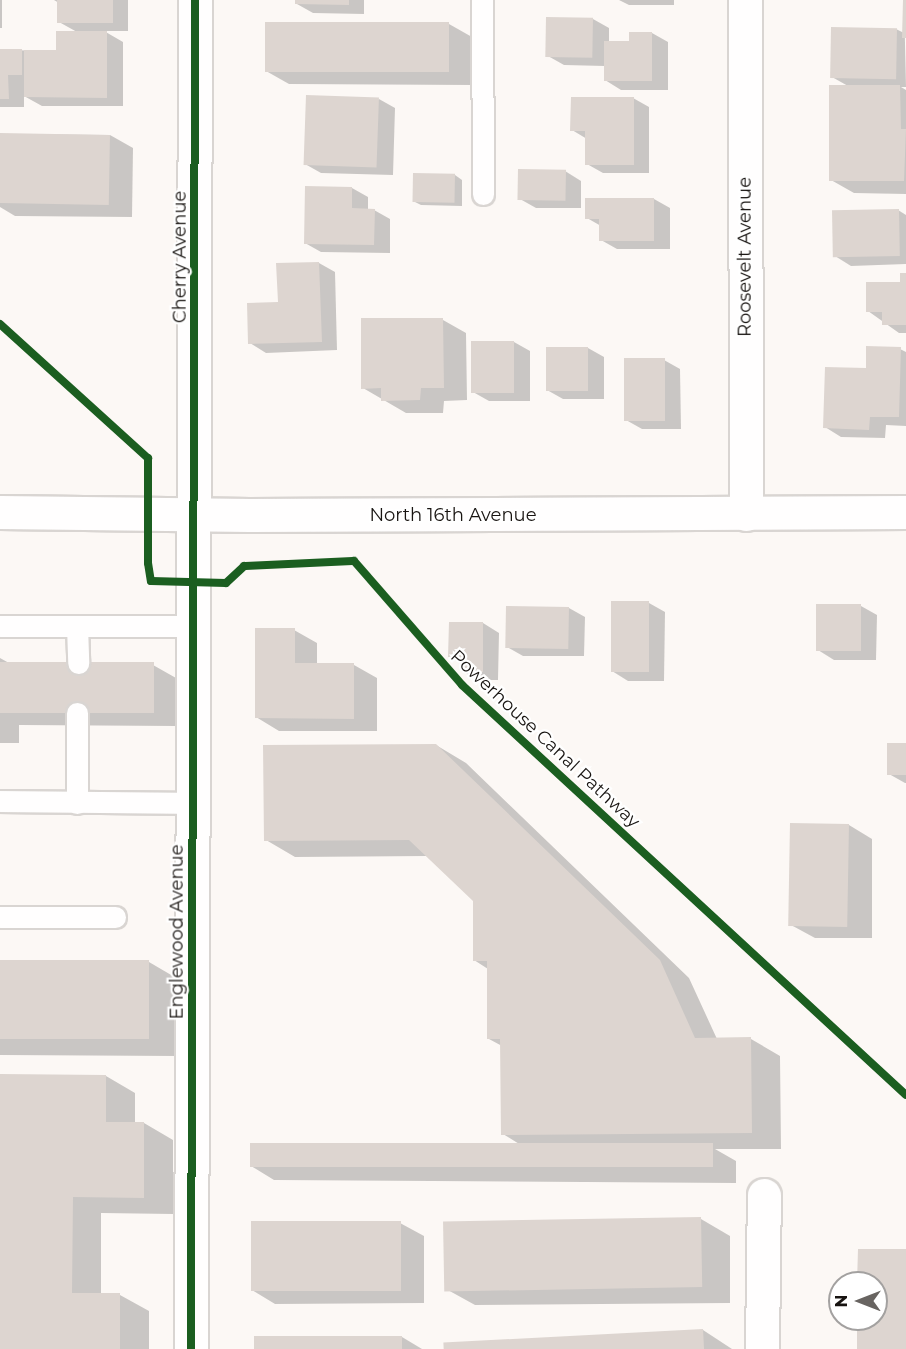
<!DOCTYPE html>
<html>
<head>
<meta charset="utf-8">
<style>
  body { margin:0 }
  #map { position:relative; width:906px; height:1349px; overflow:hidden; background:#fcf8f5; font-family:Montserrat,sans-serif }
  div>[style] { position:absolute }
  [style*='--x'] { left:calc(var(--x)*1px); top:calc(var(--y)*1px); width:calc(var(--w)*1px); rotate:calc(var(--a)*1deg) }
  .shadow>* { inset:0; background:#0003; transform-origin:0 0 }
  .building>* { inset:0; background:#ddd5d0; transform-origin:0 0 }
  .roads { filter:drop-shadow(2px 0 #d9d5d2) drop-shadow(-2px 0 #d9d5d2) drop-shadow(0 2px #d9d5d2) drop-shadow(0 -2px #d9d5d2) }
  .service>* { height:21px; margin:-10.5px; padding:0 10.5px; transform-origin:10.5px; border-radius:10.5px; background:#fffefe }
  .minor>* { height:33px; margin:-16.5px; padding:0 16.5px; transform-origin:16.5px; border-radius:16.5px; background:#fffefe }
  .primary>* { height:33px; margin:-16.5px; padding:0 16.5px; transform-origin:16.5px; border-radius:16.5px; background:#fffefe }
  .cycleway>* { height:8px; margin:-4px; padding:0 4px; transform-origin:4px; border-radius:4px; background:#1b5e20 }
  span { translate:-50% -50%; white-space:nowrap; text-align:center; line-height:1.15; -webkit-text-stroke:4.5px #fff; paint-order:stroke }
  .street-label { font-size:18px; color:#181411 }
  .north { position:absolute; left:828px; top:1271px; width:60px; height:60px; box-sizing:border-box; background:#fff; border:2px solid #a3a1a0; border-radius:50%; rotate:270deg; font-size:16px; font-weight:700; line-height:24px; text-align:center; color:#181411 }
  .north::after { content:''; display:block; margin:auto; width:21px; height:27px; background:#686461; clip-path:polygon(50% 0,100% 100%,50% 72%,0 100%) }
</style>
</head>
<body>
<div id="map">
  <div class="shadow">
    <i style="left:0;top:0;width:2px;height:28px"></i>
    <i style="clip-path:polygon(54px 0,128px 0,128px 31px,104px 31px,123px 42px,123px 106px,42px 106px,24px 96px,24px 107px,0 107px,0 50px,58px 51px,77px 32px,59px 22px,59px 3px)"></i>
    <i style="clip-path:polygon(297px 0,364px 0,364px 14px,313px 13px,297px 4px)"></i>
    <i style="clip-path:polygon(619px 0,674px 0,674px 5px,629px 5px)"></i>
    <i style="clip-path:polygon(904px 0,906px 87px,901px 87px,906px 90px,906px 194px,854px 193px,831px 180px,848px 86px,832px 77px,896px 29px,904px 33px)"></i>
    <i style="clip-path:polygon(593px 19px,609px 28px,609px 43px,630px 43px,652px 33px,668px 42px,668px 90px,621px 90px,605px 80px,605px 66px,564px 65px,548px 56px)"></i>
    <i style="clip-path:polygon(449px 24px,472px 37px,472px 85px,289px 84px,266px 71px)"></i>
    <i style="clip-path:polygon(633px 98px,649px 107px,649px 173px,603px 173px,587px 164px,587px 139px,572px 130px)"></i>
    <i style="clip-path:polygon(379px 99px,395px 108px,393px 175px,321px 173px,305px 164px)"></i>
    <i style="clip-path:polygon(0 134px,110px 135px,133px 148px,132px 217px,15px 216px,0 207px)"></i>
    <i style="clip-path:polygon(565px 171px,581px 181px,581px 208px,536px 208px,520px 199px)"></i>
    <i style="clip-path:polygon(455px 175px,462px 180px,462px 206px,421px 205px,413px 201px)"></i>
    <i style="clip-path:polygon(352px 188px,368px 197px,368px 210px,374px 210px,390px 219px,390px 253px,321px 252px,305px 243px)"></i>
    <i style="clip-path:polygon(654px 199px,670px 208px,670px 249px,617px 249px,601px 240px,601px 226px,587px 218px)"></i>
    <i style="clip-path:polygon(898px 210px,906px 215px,906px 264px,851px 266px,835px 256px)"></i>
    <i style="clip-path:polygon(319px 263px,335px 272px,337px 350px,266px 353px,250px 343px,279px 303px)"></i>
    <i style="clip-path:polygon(906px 274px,906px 333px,899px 333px,868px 311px,901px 283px)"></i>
    <i style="clip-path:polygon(363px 320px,443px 320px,466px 333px,467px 400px,444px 401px,443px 413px,406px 413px,363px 388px)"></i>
    <i style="clip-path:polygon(514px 342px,530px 351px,530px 401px,489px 401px,473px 392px)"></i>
    <i style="clip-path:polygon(588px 348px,604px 357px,604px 399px,563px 399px,547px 390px)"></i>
    <i style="clip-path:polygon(900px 349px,906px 352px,906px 426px,886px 425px,885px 438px,841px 437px,825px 427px,867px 369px)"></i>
    <i style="clip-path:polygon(664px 360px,680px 369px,681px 429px,642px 429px,626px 420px)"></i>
    <i style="clip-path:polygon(649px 603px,665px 612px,664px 681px,628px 681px,612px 671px)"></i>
    <i style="clip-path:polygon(861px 606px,877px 615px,876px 660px,834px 660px,818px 650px)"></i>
    <i style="clip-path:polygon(569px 608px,585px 617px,584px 656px,523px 656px,507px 647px)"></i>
    <i style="clip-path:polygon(483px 623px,499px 633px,498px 680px,478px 680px,462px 671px,462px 664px,450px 657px)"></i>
    <i style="clip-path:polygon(294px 630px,317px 643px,317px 664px,354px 665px,377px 678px,377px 731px,279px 731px,256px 717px)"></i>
    <i style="clip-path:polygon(0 658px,9px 663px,153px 665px,176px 678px,176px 726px,19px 725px,19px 743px,0 743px)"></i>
    <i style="clip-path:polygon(436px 745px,466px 763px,689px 978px,717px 1039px,751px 1039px,780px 1056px,781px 1149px,715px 1149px,736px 1161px,736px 1183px,274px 1180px,251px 1166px,524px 1147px,503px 1134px,502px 1046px,489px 1039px,488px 969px,474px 960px,474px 900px,428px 856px,295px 857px,266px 840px)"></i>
    <i style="clip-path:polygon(906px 745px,906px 783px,905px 783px,889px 774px)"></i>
    <i style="clip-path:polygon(792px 825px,849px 825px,872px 839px,872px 938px,815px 938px,791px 925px)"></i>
    <i style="clip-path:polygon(0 961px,149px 962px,178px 979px,177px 1056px,0 1055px)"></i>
    <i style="clip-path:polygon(0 1076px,106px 1076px,135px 1093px,135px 1123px,144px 1123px,173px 1140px,173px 1214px,101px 1213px,101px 1294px,120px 1295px,149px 1311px,149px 1349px,0 1349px)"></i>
    <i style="clip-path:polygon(701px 1219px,730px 1236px,730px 1303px,475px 1305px,446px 1289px)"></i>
    <i style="clip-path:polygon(400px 1223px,424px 1236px,424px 1303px,275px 1304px,252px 1290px)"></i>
    <i style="clip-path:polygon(703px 1330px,732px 1349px,445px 1349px)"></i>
    <i style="clip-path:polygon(402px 1337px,422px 1349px,255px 1349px)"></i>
  </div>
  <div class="building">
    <i style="left:57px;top:0;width:56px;height:23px"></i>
    <i style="clip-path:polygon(295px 0,349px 0,349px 5px,295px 4px)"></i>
    <i style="clip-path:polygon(903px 0,906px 0,906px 38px,902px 38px)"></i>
    <i style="left:546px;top:17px;width:47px;height:40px;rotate:1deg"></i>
    <i style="left:265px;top:22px;width:184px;height:50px"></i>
    <i style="left:831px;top:27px;width:66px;height:51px;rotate:1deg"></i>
    <i style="clip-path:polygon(56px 31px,107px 31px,107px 98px,24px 97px,24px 50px,56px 50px)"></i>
    <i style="clip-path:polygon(629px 32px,652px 32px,652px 81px,604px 81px,604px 41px,629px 41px)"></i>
    <i style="clip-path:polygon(0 49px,22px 49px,22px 75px,8px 75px,9px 99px,0 99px)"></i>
    <i style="clip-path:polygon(829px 85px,900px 85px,901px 129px,906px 129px,904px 181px,829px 181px)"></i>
    <i style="left:306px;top:95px;width:73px;height:70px;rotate:2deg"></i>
    <i style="clip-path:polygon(571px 97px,634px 97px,634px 165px,585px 165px,585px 131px,570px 131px)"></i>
    <i style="left:0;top:133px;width:110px;height:70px;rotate:1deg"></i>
    <i style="left:518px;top:169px;width:48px;height:31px;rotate:1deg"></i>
    <i style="left:413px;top:173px;width:42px;height:29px;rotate:1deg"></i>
    <i style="clip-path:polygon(305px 186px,352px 187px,352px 208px,375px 209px,374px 245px,304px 244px)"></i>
    <i style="clip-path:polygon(585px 198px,654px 198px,654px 241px,599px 241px,599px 219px,585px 219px)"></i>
    <i style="left:899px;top:209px;width:47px;height:67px;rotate:89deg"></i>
    <i style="clip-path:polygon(319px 262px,322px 342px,248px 344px,247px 303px,278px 302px,276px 263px)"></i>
    <i style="clip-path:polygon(900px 273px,906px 273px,906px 325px,882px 325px,882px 312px,866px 312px,866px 282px,900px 282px)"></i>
    <i style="clip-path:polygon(361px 318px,443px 318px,444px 388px,421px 388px,420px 400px,381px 401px,381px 388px,361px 389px)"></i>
    <i style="left:471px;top:341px;width:43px;height:52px"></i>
    <i style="clip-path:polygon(866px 346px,901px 347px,899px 417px,870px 417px,869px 430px,823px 428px,825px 367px,866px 368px)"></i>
    <i style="left:546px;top:347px;width:42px;height:44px"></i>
    <i style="left:624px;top:358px;width:41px;height:63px"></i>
    <i style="left:611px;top:601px;width:38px;height:71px"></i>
    <i style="left:816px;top:604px;width:45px;height:47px"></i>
    <i style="left:506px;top:606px;width:63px;height:42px;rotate:1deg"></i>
    <i style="clip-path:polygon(449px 622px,483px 622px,483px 672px,461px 672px,461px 657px,448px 657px)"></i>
    <i style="clip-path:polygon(255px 628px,295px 628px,295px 663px,354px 663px,354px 719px,255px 718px)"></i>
    <i style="left:0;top:662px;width:154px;height:51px"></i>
    <i style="left:887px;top:743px;width:19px;height:32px"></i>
    <i style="clip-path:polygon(436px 744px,660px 960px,695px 1038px,751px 1037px,752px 1133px,501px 1135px,500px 1039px,487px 1039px,487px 961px,473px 961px,473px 901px,409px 840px,264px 841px,263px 745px)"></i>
    <i style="left:790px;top:823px;width:59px;height:103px;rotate:1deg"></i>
    <i style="left:0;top:960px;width:149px;height:79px"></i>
    <i style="clip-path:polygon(0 1074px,106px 1075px,106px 1122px,144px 1122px,144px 1198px,73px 1197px,72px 1293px,120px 1293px,120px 1349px,0 1349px)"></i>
    <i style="left:250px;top:1143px;width:463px;height:24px"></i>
    <i style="left:701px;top:1217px;width:70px;height:258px;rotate:89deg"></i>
    <i style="left:401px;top:1221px;width:70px;height:150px;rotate:90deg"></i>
    <i style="clip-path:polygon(858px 1249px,906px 1249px,906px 1349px,857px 1349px,857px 1319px,876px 1319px,876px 1283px,857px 1283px)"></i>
    <i style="left:703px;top:1329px;width:20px;height:260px;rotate:87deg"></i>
    <i style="left:254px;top:1336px;width:148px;height:13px"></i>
  </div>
  <div class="roads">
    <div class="service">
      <i style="--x:482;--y:0;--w:194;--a:89.7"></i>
      <i style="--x:0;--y:626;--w:192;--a:0"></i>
      <i style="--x:77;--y:626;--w:37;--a:88"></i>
      <i style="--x:77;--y:713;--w:90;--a:90"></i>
      <i style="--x:0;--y:801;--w:192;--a:0.6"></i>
      <i style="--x:0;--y:917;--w:115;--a:0"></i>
    </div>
    <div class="minor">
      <i style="--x:745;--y:0;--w:514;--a:89.89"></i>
      <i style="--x:191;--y:1349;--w:1349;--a:-89.83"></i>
      <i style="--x:762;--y:1349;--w:154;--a:-89.3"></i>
    </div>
    <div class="primary">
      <i style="--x:0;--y:512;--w:250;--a:0.7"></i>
      <i style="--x:250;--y:515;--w:656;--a:-0.26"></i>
    </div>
  </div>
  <div class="cycleway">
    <i style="--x:0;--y:324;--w:200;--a:42.2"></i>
    <i style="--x:148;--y:458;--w:105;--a:90"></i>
    <i style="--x:148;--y:563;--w:18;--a:81"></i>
    <i style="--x:151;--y:581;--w:75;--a:1.5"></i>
    <i style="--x:226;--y:583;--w:25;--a:-43"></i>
    <i style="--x:244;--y:566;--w:110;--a:-2.6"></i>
    <i style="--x:354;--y:561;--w:164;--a:48.9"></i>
    <i style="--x:462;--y:685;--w:604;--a:42.72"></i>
    <i style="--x:191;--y:1349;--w:1349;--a:-89.83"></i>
  </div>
  <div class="street-label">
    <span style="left:180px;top:257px;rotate:-90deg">Cherry Avenue</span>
    <span style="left:745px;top:257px;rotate:-90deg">Roosevelt Avenue</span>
    <span style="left:453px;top:515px">North 16th Avenue</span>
    <span style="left:545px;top:739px;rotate:43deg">Powerhouse Canal Pathway</span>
    <span style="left:177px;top:932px;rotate:-90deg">Englewood Avenue</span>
  </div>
  <div class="north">N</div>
</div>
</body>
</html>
